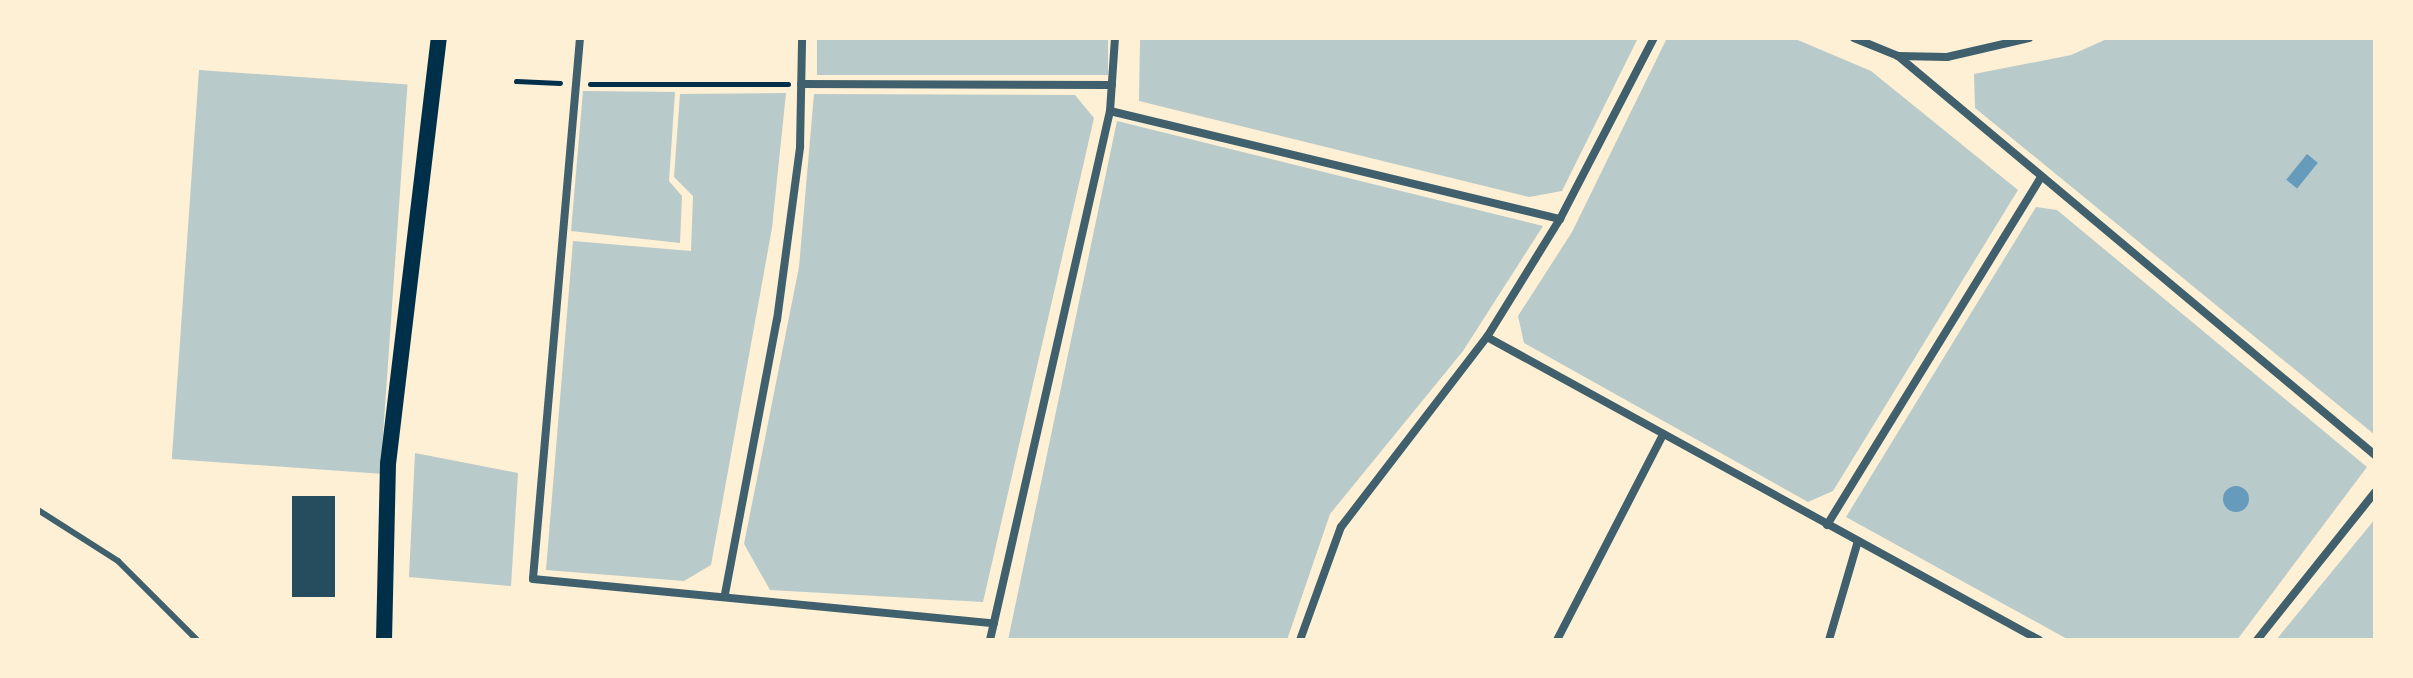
<!DOCTYPE html>
<html>
<head>
<meta charset="utf-8">
<style>
  body { margin:0 }
  #map { position:relative; width:2413px; height:678px; overflow:hidden; background:#fdf0d5; font-family:Raleway,sans-serif }
  div>[style] { position:absolute }
  [style*='--x'] { left:calc(var(--x)*1px); top:calc(var(--y)*1px); width:calc(var(--w)*1px); rotate:calc(var(--a)*1deg) }
  .green>* { inset:0; background:#b9caca; transform-origin:0 0 }
  .water>* { inset:0; background:#669bbc; transform-origin:0 0 }
  .round { border-radius:50% }
  .building>* { inset:0; background:#264d5e; transform-origin:0 0 }
  .path>* { height:5px; margin:-2.5px; padding:0 2.5px; transform-origin:2.5px; border-radius:2.5px; background:#003049 }
  .service>* { height:6px; margin:-3px; padding:0 3px; transform-origin:3px; border-radius:3px; background:#3f606c }
  .minor>* { height:8px; margin:-4px; padding:0 4px; transform-origin:4px; border-radius:4px; background:#3f606c }
  .secondary>* { height:16px; margin:-8px; padding:0 8px; transform-origin:8px; border-radius:8px; background:#003049 }
  span { translate:-50% -50%; white-space:nowrap; text-align:center; line-height:1.15; -webkit-text-stroke:7px #fdf0d5; paint-order:stroke }
  .frame { position:absolute; inset:0; border:40px solid #fdf0d5; pointer-events:none }
</style>
</head>
<body>
<div id="map">
  <div class="green">
    <i style="left:817px;top:38px;width:291px;height:37px"></i>
    <i style="clip-path:polygon(1140px 38px,1638px 38px,1562px 191px,1529px 197px,1139px 101px)"></i>
    <i style="clip-path:polygon(1667px 38px,1793px 38px,1871px 71px,2018px 190px,1833px 491px,1808px 502px,1524px 343px,1518px 316px,1572px 232px)"></i>
    <i style="clip-path:polygon(2109px 38px,2375px 38px,2375px 435px,1975px 108px,1974px 74px,2071px 55px)"></i>
    <i style="left:199px;top:70px;width:209px;height:390px;rotate:4deg"></i>
    <i style="clip-path:polygon(583px 91px,675px 92px,669px 181px,682px 196px,680px 243px,571px 231px)"></i>
    <i style="clip-path:polygon(786px 93px,772px 228px,711px 565px,684px 581px,546px 570px,573px 241px,691px 251px,693px 196px,674px 177px,680px 94px)"></i>
    <i style="clip-path:polygon(814px 94px,1075px 95px,1094px 118px,983px 602px,770px 590px,744px 544px,799px 267px)"></i>
    <i style="clip-path:polygon(1117px 121px,1543px 226px,1463px 351px,1330px 514px,1287px 640px,1008px 640px)"></i>
    <i style="clip-path:polygon(2036px 207px,2057px 210px,2367px 467px,2237px 640px,2069px 640px,1846px 517px)"></i>
    <i style="clip-path:polygon(415px 453px,518px 473px,511px 586px,409px 577px)"></i>
    <i style="clip-path:polygon(2375px 519px,2375px 640px,2276px 640px)"></i>
  </div>
  <div class="water">
    <i style="left:2307px;top:154px;width:14px;height:33px;rotate:39deg"></i>
    <i class="round" style="left:2223px;top:486px;width:26px;height:26px"></i>
  </div>
  <div class="building">
    <i style="left:292px;top:496px;width:43px;height:101px"></i>
  </div>
  <div class="path">
    <i style="--x:516;--y:81;--w:44;--a:2.6"></i>
    <i style="--x:590;--y:84;--w:198;--a:0"></i>
  </div>
  <div class="service">
    <i style="--x:38;--y:510;--w:95;--a:32.5"></i>
    <i style="--x:118;--y:561;--w:112;--a:45"></i>
  </div>
  <div class="minor">
    <i style="--x:580;--y:38;--w:543;--a:94.97"></i>
    <i style="--x:533;--y:579;--w:463;--a:5.5"></i>
    <i style="--x:1854;--y:38;--w:48;--a:22.2"></i>
    <i style="--x:1898;--y:56;--w:49;--a:1.2"></i>
    <i style="--x:1947;--y:57;--w:84;--a:-13"></i>
    <i style="--x:1898;--y:56;--w:622;--a:39.91"></i>
    <i style="--x:801;--y:84;--w:311;--a:0.2"></i>
    <i style="--x:1110;--y:111;--w:463;--a:13.5"></i>
    <i style="--x:1487;--y:337;--w:630;--a:28.76"></i>
    <i style="--x:1827;--y:525;--w:406;--a:-58.4"></i>
    <i style="--x:725;--y:594;--w:279;--a:-79.3"></i>
    <i style="--x:777;--y:320;--w:175;--a:-82.4"></i>
    <i style="--x:800;--y:147;--w:109;--a:-88.9"></i>
    <i style="--x:990;--y:640;--w:542;--a:-77.22"></i>
    <i style="--x:1110;--y:111;--w:73;--a:-86.1"></i>
    <i style="--x:1300;--y:640;--w:120;--a:-70.1"></i>
    <i style="--x:1341;--y:527;--w:240;--a:-52.5"></i>
    <i style="--x:1487;--y:337;--w:139;--a:-58.3"></i>
    <i style="--x:1560;--y:219;--w:204;--a:-62.6"></i>
    <i style="--x:1557;--y:640;--w:229;--a:-62.7"></i>
    <i style="--x:1829;--y:640;--w:103;--a:-73.7"></i>
    <i style="--x:2257;--y:640;--w:189;--a:-51.4"></i>
  </div>
  <div class="secondary">
    <i style="--x:384;--y:640;--w:176;--a:-88.7"></i>
    <i style="--x:388;--y:464;--w:429;--a:-83.2"></i>
  </div>
  <div class="frame"></div>
</div>
</body>
</html>
